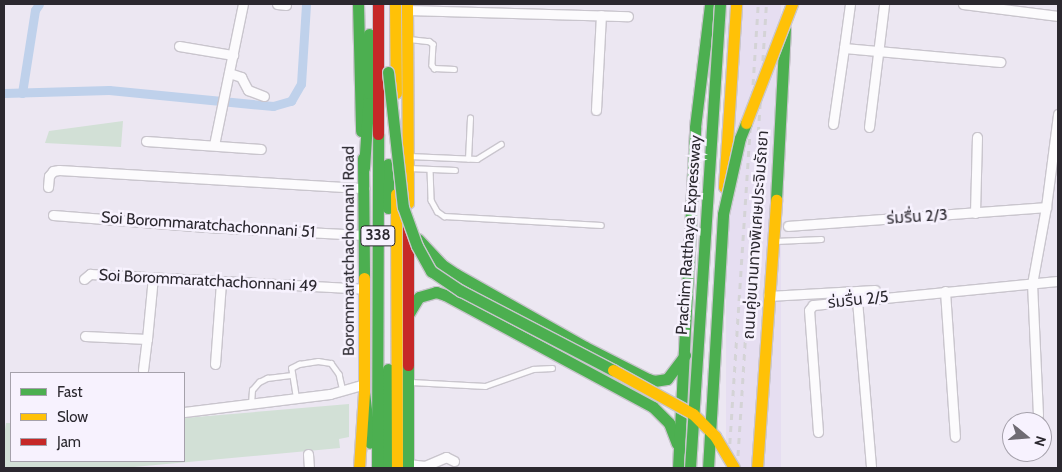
<!DOCTYPE html>
<html>
<head>
<meta charset="utf-8">
<style>
  body { margin:0 }
  #map { position:relative; width:1062px; height:472px; overflow:hidden; background:#ece7f2; font-family:Cabin,"Noto Sans Thai",sans-serif }
  div>[style] { position:absolute }
  [style*='--x'] { left:calc(var(--x)*1px); top:calc(var(--y)*1px); width:calc(var(--w)*1px); rotate:calc(var(--a)*1deg) }
  .built>* { inset:0; background:#e6def1; transform-origin:0 0 }
  .green>* { inset:0; background:#d2e0d6 }
  .canal>* { height:9px; margin:-4.5px; padding:0 4.5px; transform-origin:4.5px; border-radius:4.5px; background:#bfd1eb }
  .roads { filter:drop-shadow(1px 0 #c9c5cd) drop-shadow(-1px 0 #c9c5cd) drop-shadow(0 1px #c9c5cd) drop-shadow(0 -1px #c9c5cd) }
  .lane>* { height:4.5px; margin:-2.25px; padding:0 2.25px; transform-origin:2.25px; border-radius:2.25px; background:#fcfbfd }
  .street>* { height:9px; margin:-4.5px; padding:0 4.5px; transform-origin:4.5px; border-radius:4.5px; background:#fcfbfd }
  .fast>* { height:11px; margin:-5.5px; padding:0 5.5px; transform-origin:5.5px; border-radius:5.5px; background:#4caf50 }
  .slow>* { height:11px; margin:-5.5px; padding:0 5.5px; transform-origin:5.5px; border-radius:5.5px; background:#ffc107 }
  .jam>* { height:11px; margin:-5.5px; padding:0 5.5px; transform-origin:5.5px; border-radius:5.5px; background:#c62828 }
  .rail>* { height:2.5px; margin-top:-1.25px; transform-origin:0; background:repeating-linear-gradient(90deg,#d4d3d6 0 6px,transparent 0 12px) }
  .bridges { filter:drop-shadow(1px 0 #c9c7cd) drop-shadow(-1px 0 #c9c7cd) drop-shadow(0 1px #c9c7cd) drop-shadow(0 -1px #c9c7cd) }
  .fast-bridge>* { height:11px; margin:-5.5px; padding:0 5.5px; transform-origin:5.5px; border-radius:5.5px; background:#4caf50 }
  .slow-bridge>* { height:11px; margin:-5.5px; padding:0 5.5px; transform-origin:5.5px; border-radius:5.5px; background:#ffc107 }
  span { translate:-50% -50%; white-space:nowrap; text-align:center; line-height:1.15; -webkit-text-stroke:5px #f7f2fe; paint-order:stroke }
  .shield-label span { padding:1px 4px; background:#f7f2fe; border:1px solid; border-radius:4px; -webkit-text-stroke-width:0 }
  .shield-label { font-size:15px; color:#2b282f; font-weight:700 }
  .street-label { font-size:16px; color:#2b282f }
  .frame { position:absolute; inset:0; border:5px solid #2b282f; pointer-events:none }
  .legend { position:absolute; left:10px; top:372px; width:175px; height:90px; box-sizing:border-box; background:#f7f2fe; border:1px solid #a5a1ab; margin:0; padding:6px 9px; list-style:none; font-size:15px; color:#2b282f }
  .legend li { display:flex; align-items:center; gap:10px; height:25px }
  .legend b { width:25px; border:1px solid #a5a1ab }
  .north { position:absolute; left:1002px; top:412px; width:50px; height:50px; box-sizing:border-box; background:#f7f2fe; border:1px solid #a5a1ab; border-radius:50%; rotate:107deg; font-size:14px; font-weight:700; line-height:20px; text-align:center; color:#2b282f }
  .north::after { content:''; display:block; margin:auto; width:18px; height:22px; background:#6f6b73; clip-path:polygon(50% 0,100% 100%,50% 72%,0 100%) }
</style>
</head>
<body>
<div id="map">
  <div class="built">
    <i style="left:726px;top:4px;width:55px;height:465px"></i>
  </div>
  <div class="green">
    <i style="clip-path:polygon(123px 121px,121px 147px,45px 143px,49px 131px)"></i>
    <i style="clip-path:polygon(349px 404px,349px 437px,339px 439px,340px 448px,123px 468px,4px 468px,4px 436px,6px 423px,11px 423px,11px 461px,184px 461px,184px 418px)"></i>
  </div>
  <div class="canal">
    <i style="--x:4;--y:93;--w:105;--a:-1.6"></i>
    <i style="--x:109;--y:90;--w:165;--a:5.6"></i>
    <i style="--x:273;--y:106;--w:19;--a:-16"></i>
    <i style="--x:291;--y:101;--w:20;--a:-60"></i>
    <i style="--x:301;--y:84;--w:80;--a:-86.4"></i>
    <i style="--x:22;--y:93;--w:84;--a:-81.1"></i>
    <i style="--x:35;--y:10;--w:7;--a:-56"></i>
  </div>
  <div class="roads">
    <div class="lane">
      <i style="--x:409;--y:39;--w:20;--a:6"></i>
      <i style="--x:429;--y:41;--w:5;--a:37"></i>
      <i style="--x:433;--y:44;--w:21;--a:93"></i>
      <i style="--x:432;--y:65;--w:4;--a:56"></i>
      <i style="--x:434;--y:68;--w:20;--a:3"></i>
      <i style="--x:409;--y:156;--w:68;--a:2.5"></i>
      <i style="--x:477;--y:159;--w:28;--a:-32"></i>
      <i style="--x:468;--y:159;--w:41;--a:-87.2"></i>
      <i style="--x:409;--y:168;--w:46;--a:2.5"></i>
      <i style="--x:430;--y:169;--w:31;--a:88"></i>
      <i style="--x:431;--y:200;--w:13;--a:61"></i>
      <i style="--x:437;--y:211;--w:9;--a:36"></i>
      <i style="--x:444;--y:216;--w:157;--a:3.3"></i>
      <i style="--x:775;--y:241;--w:46;--a:-2.5"></i>
      <i style="--x:411;--y:382;--w:74;--a:3.1"></i>
      <i style="--x:485;--y:386;--w:51;--a:-19.5"></i>
      <i style="--x:533;--y:369;--w:19;--a:-3"></i>
      <i style="--x:296;--y:398;--w:30;--a:-99"></i>
      <i style="--x:291;--y:368;--w:9;--a:-27"></i>
      <i style="--x:299;--y:364;--w:19;--a:-9"></i>
      <i style="--x:318;--y:361;--w:13;--a:9"></i>
      <i style="--x:331;--y:363;--w:14;--a:54"></i>
      <i style="--x:339;--y:374;--w:17;--a:77"></i>
      <i style="--x:251;--y:404;--w:14;--a:-86"></i>
      <i style="--x:252;--y:390;--w:11;--a:-49"></i>
      <i style="--x:259;--y:382;--w:9;--a:-27"></i>
      <i style="--x:267;--y:378;--w:25;--a:-7"></i>
    </div>
    <div class="street">
      <i style="--x:277;--y:4;--w:9;--a:6"></i>
      <i style="--x:850;--y:4;--w:44;--a:97.8"></i>
      <i style="--x:844;--y:48;--w:157;--a:5.1"></i>
      <i style="--x:963;--y:4;--w:96;--a:7.2"></i>
      <i style="--x:407;--y:10;--w:221;--a:1.6"></i>
      <i style="--x:179;--y:46;--w:55;--a:9.5"></i>
      <i style="--x:229;--y:73;--w:13;--a:18"></i>
      <i style="--x:241;--y:77;--w:15;--a:62"></i>
      <i style="--x:248;--y:90;--w:17;--a:21"></i>
      <i style="--x:596;--y:110;--w:95;--a:-87"></i>
      <i style="--x:833;--y:124;--w:77;--a:-81.8"></i>
      <i style="--x:869;--y:127;--w:124;--a:-83"></i>
      <i style="--x:146;--y:141;--w:115;--a:4"></i>
      <i style="--x:214;--y:145;--w:144;--a:-78.4"></i>
      <i style="--x:48;--y:187;--w:11;--a:-85"></i>
      <i style="--x:49;--y:176;--w:6;--a:-51"></i>
      <i style="--x:53;--y:171;--w:6;--a:-9"></i>
      <i style="--x:59;--y:170;--w:306;--a:3.4"></i>
      <i style="--x:975;--y:213;--w:76;--a:-88.5"></i>
      <i style="--x:53;--y:215;--w:154;--a:4.5"></i>
      <i style="--x:207;--y:227;--w:157;--a:2.9"></i>
      <i style="--x:788;--y:226;--w:259;--a:-4.2"></i>
      <i style="--x:84;--y:279;--w:8;--a:-40"></i>
      <i style="--x:90;--y:274;--w:274;--a:3.1"></i>
      <i style="--x:945;--y:291;--w:146;--a:86.1"></i>
      <i style="--x:768;--y:296;--w:107;--a:-3.2"></i>
      <i style="--x:857;--y:300;--w:169;--a:85.2"></i>
      <i style="--x:85;--y:336;--w:62;--a:2.8"></i>
      <i style="--x:147;--y:339;--w:62;--a:-84.5"></i>
      <i style="--x:215;--y:364;--w:82;--a:-85.8"></i>
      <i style="--x:143;--y:370;--w:31;--a:-83"></i>
      <i style="--x:184;--y:412;--w:147;--a:-7"></i>
      <i style="--x:330;--y:394;--w:35;--a:-16"></i>
      <i style="--x:1038;--y:415;--w:131;--a:-92.6"></i>
      <i style="--x:1032;--y:284;--w:78;--a:-79.7"></i>
      <i style="--x:1046;--y:207;--w:94;--a:-82.6"></i>
      <i style="--x:818;--y:432;--w:122;--a:-94.2"></i>
      <i style="--x:809;--y:310;--w:6;--a:-51"></i>
      <i style="--x:813;--y:305;--w:246;--a:-5.6"></i>
      <i style="--x:308;--y:454;--w:14;--a:86"></i>
      <i style="--x:408;--y:464;--w:17;--a:7"></i>
      <i style="--x:425;--y:466;--w:23;--a:-23"></i>
      <i style="--x:446;--y:457;--w:9;--a:27"></i>
    </div>
    <div class="fast">
      <i style="--x:358;--y:4;--w:127;--a:88.6"></i>
      <i style="--x:363;--y:158;--w:120;--a:89.5"></i>
      <i style="--x:388;--y:164;--w:44;--a:90"></i>
      <i style="--x:364;--y:168;--w:75;--a:-86.2"></i>
      <i style="--x:369;--y:93;--w:59;--a:-90"></i>
      <i style="--x:776;--y:200;--w:171;--a:-87"></i>
      <i style="--x:418;--y:239;--w:34;--a:47"></i>
      <i style="--x:441;--y:264;--w:18;--a:34"></i>
      <i style="--x:456;--y:274;--w:148;--a:29.5"></i>
      <i style="--x:585;--y:347;--w:71;--a:26.9"></i>
      <i style="--x:648;--y:379;--w:6;--a:18"></i>
      <i style="--x:654;--y:381;--w:13;--a:-9"></i>
      <i style="--x:667;--y:379;--w:30;--a:-53"></i>
      <i style="--x:408;--y:315;--w:21;--a:-59"></i>
      <i style="--x:419;--y:297;--w:18;--a:-16"></i>
      <i style="--x:436;--y:292;--w:9;--a:18"></i>
      <i style="--x:445;--y:295;--w:236;--a:28.3"></i>
      <i style="--x:653;--y:407;--w:23;--a:45"></i>
      <i style="--x:669;--y:423;--w:22;--a:69"></i>
      <i style="--x:408;--y:365;--w:103;--a:90"></i>
      <i style="--x:388;--y:369;--w:99;--a:90"></i>
      <i style="--x:364;--y:392;--w:51;--a:83.3"></i>
      <i style="--x:377;--y:468;--w:334;--a:-89.8"></i>
      <i style="--x:678;--y:468;--w:341;--a:-87.1"></i>
      <i style="--x:695;--y:127;--w:124;--a:-83"></i>
    </div>
    <div class="slow">
      <i style="--x:395;--y:4;--w:89;--a:89.4"></i>
      <i style="--x:407;--y:4;--w:199;--a:89.7"></i>
      <i style="--x:724;--y:187;--w:183;--a:-86.2"></i>
      <i style="--x:396;--y:194;--w:274;--a:89.8"></i>
      <i style="--x:359;--y:468;--w:76;--a:-86.2"></i>
      <i style="--x:364;--y:392;--w:114;--a:-90"></i>
      <i style="--x:757;--y:468;--w:269;--a:-85.9"></i>
    </div>
    <div class="jam">
      <i style="--x:378;--y:134;--w:130;--a:-90"></i>
      <i style="--x:408;--y:226;--w:139;--a:90"></i>
    </div>
  </div>
  <div class="rail">
    <i style="--x:728;--y:468;--w:465;--a:-86.3"></i>
    <i style="--x:737;--y:468;--w:465;--a:-86.4"></i>
  </div>
  <div class="bridges">
    <div class="fast-bridge">
      <i style="--x:388;--y:72;--w:136;--a:83.7"></i>
      <i style="--x:403;--y:207;--w:41;--a:70.3"></i>
      <i style="--x:417;--y:246;--w:29;--a:61"></i>
      <i style="--x:431;--y:271;--w:36;--a:34"></i>
      <i style="--x:461;--y:291;--w:171;--a:27.5"></i>
      <i style="--x:690;--y:468;--w:465;--a:-86.3"></i>
      <i style="--x:708;--y:468;--w:254;--a:-86.6"></i>
      <i style="--x:723;--y:214;--w:78;--a:-77.4"></i>
      <i style="--x:740;--y:138;--w:16;--a:-68"></i>
    </div>
    <div class="slow-bridge">
      <i style="--x:746;--y:123;--w:128;--a:-68.9"></i>
      <i style="--x:613;--y:370;--w:91;--a:28.8"></i>
      <i style="--x:693;--y:414;--w:31;--a:45"></i>
      <i style="--x:715;--y:436;--w:37;--a:59"></i>
    </div>
  </div>
  <div class="shield-label">
    <span style="left:378px;top:236px">338</span>
  </div>
  <div class="street-label">
    <span style="left:917px;top:217px;rotate:-4deg">ร่มรื่น 2/3</span>
    <span style="left:208px;top:225px;rotate:4deg">Soi Borommaratchachonnani 51</span>
    <span style="left:689px;top:235px;rotate:-86deg">Prachim Ratthaya Expressway</span>
    <span style="left:756px;top:235px;rotate:-86deg">ถนนคู่ขนานทางพิเศษประจิมรัถยา</span>
    <span style="left:349px;top:251px;rotate:-90deg">Borommaratchachonnani Road</span>
    <span style="left:208px;top:281px;rotate:3deg">Soi Borommaratchachonnani 49</span>
    <span style="left:858px;top:300px;rotate:-6deg">ร่มรื่น 2/5</span>
  </div>
  <div class="frame"></div>
  <ul class="legend">
  <li><b style="height:6px;background:#4caf50"></b>Fast</li>
  <li><b style="height:6px;background:#ffc107"></b>Slow</li>
  <li><b style="height:6px;background:#c62828"></b>Jam</li>
  </ul>
  <div class="north">N</div>
</div>
</body>
</html>
